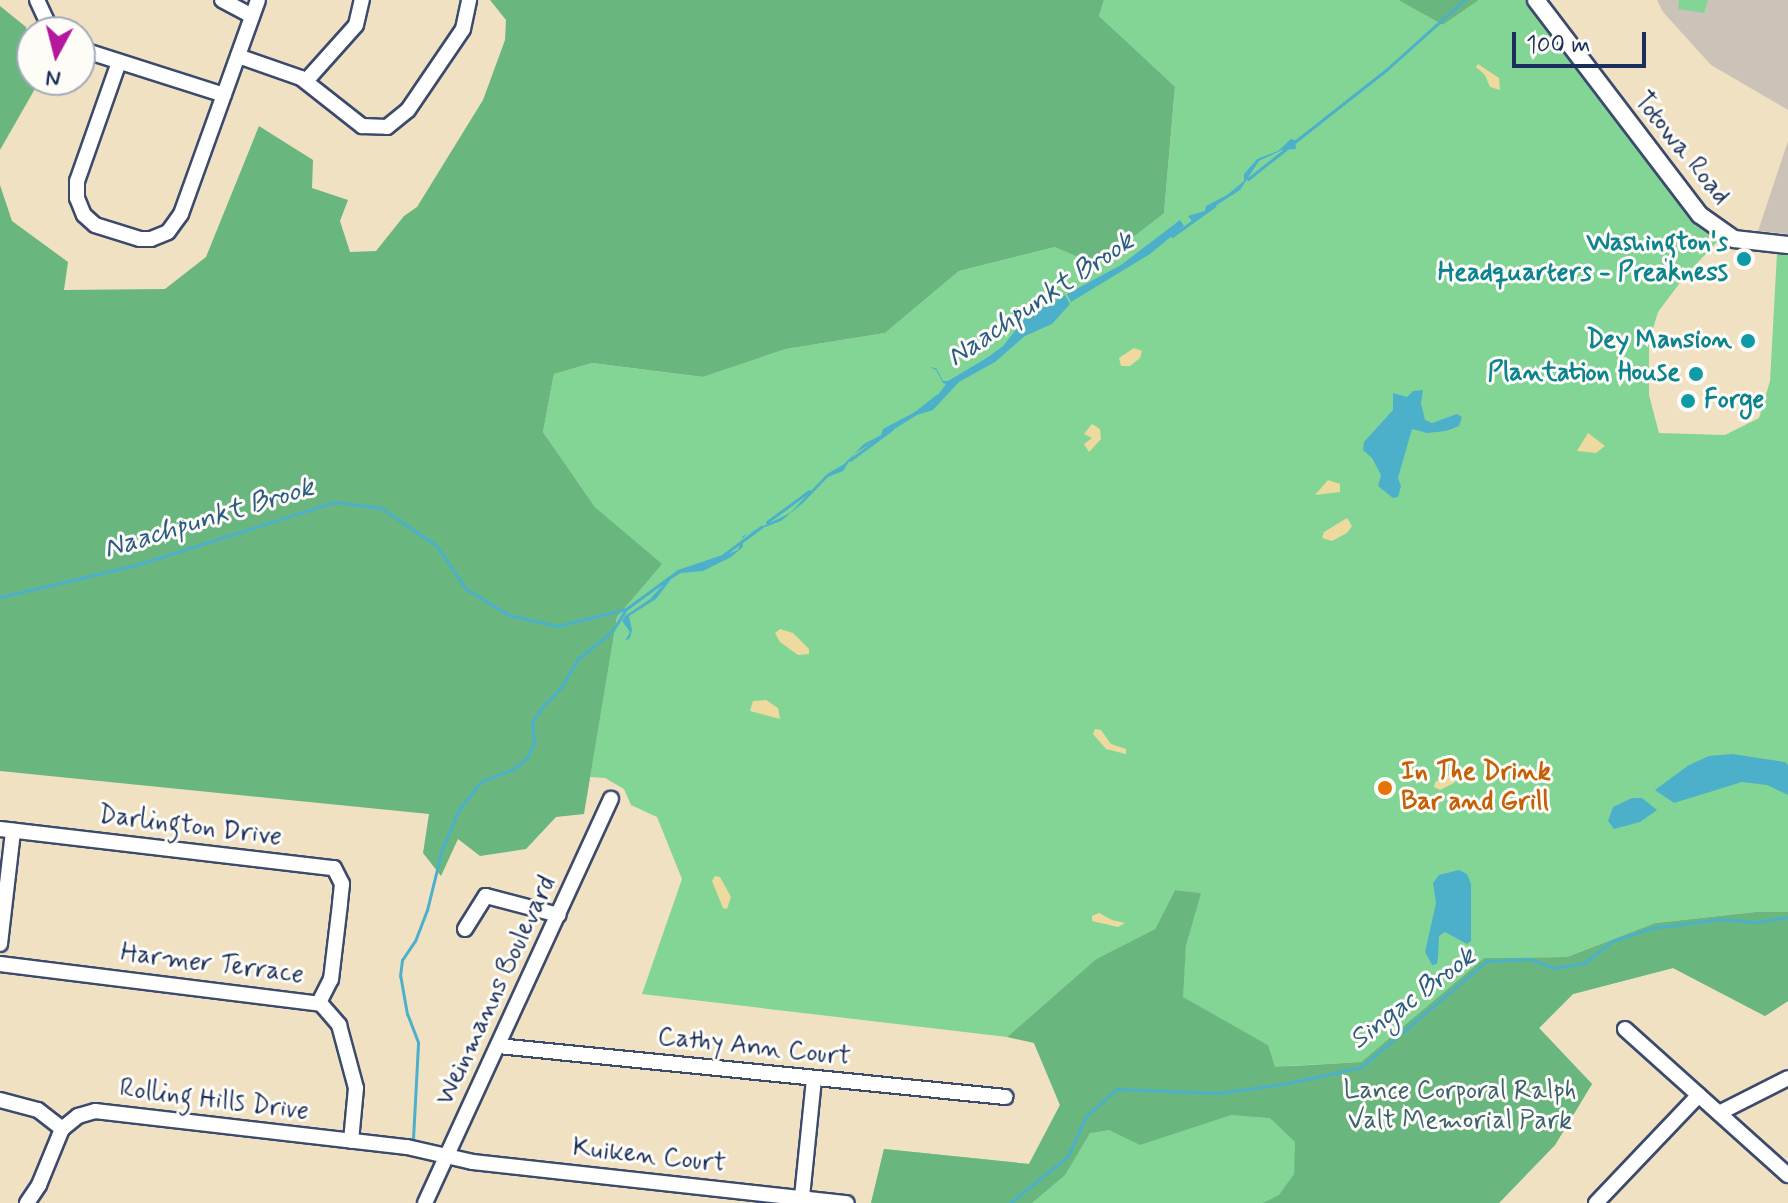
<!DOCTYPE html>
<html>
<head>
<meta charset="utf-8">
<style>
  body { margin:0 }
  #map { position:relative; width:1788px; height:1203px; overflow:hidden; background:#f0e1c3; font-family:Mynerve,sans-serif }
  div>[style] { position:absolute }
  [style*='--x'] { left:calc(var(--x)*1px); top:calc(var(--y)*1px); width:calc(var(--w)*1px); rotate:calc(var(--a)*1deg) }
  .industrial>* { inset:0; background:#cbc3b8 }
  .green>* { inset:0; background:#83d596 }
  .forest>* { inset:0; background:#6ab67f }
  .sand>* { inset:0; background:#eeda9e }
  .water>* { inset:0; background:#4cb0cb }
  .stream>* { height:3px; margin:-1.5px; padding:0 1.5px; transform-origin:1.5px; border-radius:1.5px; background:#4cb0cb }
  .roads { filter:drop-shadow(2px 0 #3b4a6d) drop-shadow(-2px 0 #3b4a6d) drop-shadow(0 2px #3b4a6d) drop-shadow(0 -2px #3b4a6d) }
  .minor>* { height:14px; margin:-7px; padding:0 7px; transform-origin:7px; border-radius:7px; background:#fff }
  .major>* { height:16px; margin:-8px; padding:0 8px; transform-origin:8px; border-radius:8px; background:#fff }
  .dots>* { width:22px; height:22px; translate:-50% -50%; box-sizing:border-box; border:4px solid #fdfcf7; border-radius:50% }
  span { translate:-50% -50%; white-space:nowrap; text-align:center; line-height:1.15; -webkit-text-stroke:6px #fdfcf7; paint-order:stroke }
  .street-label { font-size:26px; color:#1b2f5e }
  .culture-label { font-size:26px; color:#0d838f; font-weight:700 }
  .right { translate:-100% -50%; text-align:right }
  .left { translate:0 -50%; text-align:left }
  .food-label { font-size:26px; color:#c56008; font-weight:700 }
  .park-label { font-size:26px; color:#3a616f }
  .water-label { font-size:28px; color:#2c5c84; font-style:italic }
  .north { position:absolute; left:16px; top:16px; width:80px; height:80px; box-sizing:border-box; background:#fdfcf7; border:2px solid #a3aaba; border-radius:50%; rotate:187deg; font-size:22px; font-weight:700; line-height:32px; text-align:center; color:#1b2f5e }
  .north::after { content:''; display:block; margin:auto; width:28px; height:36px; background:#b5179e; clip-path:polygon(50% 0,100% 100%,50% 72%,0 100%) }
  .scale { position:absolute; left:1512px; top:32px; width:134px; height:36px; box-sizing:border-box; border:4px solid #1b2f5e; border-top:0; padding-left:10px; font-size:24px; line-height:28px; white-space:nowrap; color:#1b2f5e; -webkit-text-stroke:6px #fdfcf7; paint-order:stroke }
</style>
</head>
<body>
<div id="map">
  <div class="industrial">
    <i style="clip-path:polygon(1657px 0,1788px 0,1788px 110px,1711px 65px,1663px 12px)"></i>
    <i style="clip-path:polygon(1788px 141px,1788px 234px,1758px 231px)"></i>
  </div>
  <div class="green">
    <i style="clip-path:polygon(1104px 0,1398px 0,1443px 25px,1479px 0,1526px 0,1695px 221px,1718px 241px,1685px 276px,1658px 312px,1649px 342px,1649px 395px,1659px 433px,1725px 435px,1759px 418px,1770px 381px,1777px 253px,1788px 254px,1788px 912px,1755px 912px,1655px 923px,1567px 957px,1484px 958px,1361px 1062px,1288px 1066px,1361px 1067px,1612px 941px,1788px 1001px,1765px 1016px,1673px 968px,1573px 994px,1539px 1028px,1592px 1084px,1555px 1145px,1499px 1203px,871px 1203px,884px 1149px,1029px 1164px,1060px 1105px,1034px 1043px,1268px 1045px,1182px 997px,1186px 946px,1200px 893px,1175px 890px,1155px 929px,1096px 959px,1007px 1037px,642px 994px,682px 879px,657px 817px,631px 805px,624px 789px,605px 778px,590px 777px,617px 617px,661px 564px,595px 507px,543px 432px,554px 374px,592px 363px,703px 377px,786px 349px,885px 333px,959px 271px,1055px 247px,1164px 213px,1175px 88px,1099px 16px)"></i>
    <i style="clip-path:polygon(1679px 0,1708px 0,1704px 13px,1678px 9px)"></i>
  </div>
  <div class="forest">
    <i style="clip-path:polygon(490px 0,1104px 0,1099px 16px,1175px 87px,1164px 213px,1097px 265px,1055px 247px,959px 271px,885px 333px,786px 349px,703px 377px,592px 363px,554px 374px,543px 432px,595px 507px,662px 564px,617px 617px,584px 814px,556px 817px,526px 849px,480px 856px,458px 839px,441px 876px,423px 853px,429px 814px,0 771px,0 185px,12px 221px,68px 262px,64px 290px,165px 289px,206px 257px,259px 126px,313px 160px,312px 188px,348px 200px,340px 221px,350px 252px,376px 251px,404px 216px,417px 207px,483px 100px,505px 40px,506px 20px)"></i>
    <i style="clip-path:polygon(1398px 0,1479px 0,1443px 25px)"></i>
    <i style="clip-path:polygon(0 6px,26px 27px,36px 87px,0 150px)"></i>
    <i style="clip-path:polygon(1175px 890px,1201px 893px,1186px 946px,1183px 997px,1268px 1045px,1275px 1067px,1361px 1062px,1484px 958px,1567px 957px,1655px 923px,1755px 912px,1788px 912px,1788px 1001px,1765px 1016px,1673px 968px,1573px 994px,1539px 1028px,1592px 1084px,1555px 1145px,1499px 1203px,1263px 1203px,1279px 1195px,1294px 1174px,1295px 1142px,1270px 1118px,1231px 1115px,1140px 1145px,1109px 1130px,1090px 1133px,1065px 1175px,1032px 1203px,871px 1203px,884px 1149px,1029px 1164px,1060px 1105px,1034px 1043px,1007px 1037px,1096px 959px,1155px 929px)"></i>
  </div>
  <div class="sand">
    <i style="clip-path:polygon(1478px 64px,1499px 78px,1500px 90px,1490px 87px,1485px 75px,1476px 67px)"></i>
    <i style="clip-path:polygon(1134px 348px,1142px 351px,1140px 358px,1130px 366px,1121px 366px,1119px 358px)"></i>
    <i style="clip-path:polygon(1092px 424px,1100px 429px,1101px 439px,1089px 452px,1084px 444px,1092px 438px,1084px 434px)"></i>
    <i style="clip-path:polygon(1588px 433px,1605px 446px,1596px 453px,1577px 451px)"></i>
    <i style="clip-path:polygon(1328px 480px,1340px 484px,1340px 492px,1315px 495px)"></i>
    <i style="clip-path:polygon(1347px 518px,1352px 526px,1347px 533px,1332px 541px,1322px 538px,1324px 532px)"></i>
    <i style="clip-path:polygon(780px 629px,793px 633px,809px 649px,809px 654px,798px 655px,780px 642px,775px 633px)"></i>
    <i style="clip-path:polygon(766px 700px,778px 708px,780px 719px,750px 711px,753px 701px)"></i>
    <i style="clip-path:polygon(1095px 729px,1101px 730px,1111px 744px,1126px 749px,1126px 754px,1106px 749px,1093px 734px)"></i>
    <i style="clip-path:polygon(1458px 766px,1461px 774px,1454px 783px,1440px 790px,1434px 787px,1435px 782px,1452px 774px)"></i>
    <i style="clip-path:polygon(715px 876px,720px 877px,731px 897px,727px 909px,723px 908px,712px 881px)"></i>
    <i style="clip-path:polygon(1099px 913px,1112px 920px,1125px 923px,1118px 927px,1092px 921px,1092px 916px)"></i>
  </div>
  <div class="water">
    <i style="clip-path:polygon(1291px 139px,1295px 140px,1296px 149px,1282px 150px,1259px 161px,1240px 190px,1192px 221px,1188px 216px,1205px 211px,1206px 206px,1227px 195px,1244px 181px,1244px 174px,1257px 159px,1278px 151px)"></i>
    <i style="clip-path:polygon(1180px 220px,1184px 226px,1150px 254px,1071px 302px,1067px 294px,1121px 265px)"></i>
    <i style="clip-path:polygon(1065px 295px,1070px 304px,1052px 324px,1025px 336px,995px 362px,959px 382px,933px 410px,917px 415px,854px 454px,843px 471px,828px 477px,804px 502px,781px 521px,747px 534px,742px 539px,743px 547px,731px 557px,703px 571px,681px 573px,671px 579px,656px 599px,629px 616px,632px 630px,630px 638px,625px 641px,630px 632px,622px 621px,625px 616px,650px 599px,671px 576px,738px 550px,743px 536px,790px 513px,827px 474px,844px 464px,864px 444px,881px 435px,883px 429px,932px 403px,946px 384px,943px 383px,936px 370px,930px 367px,936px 368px,943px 381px,948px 381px,1000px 350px,1025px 318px)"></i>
    <i style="clip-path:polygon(1423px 390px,1421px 403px,1425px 420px,1432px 423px,1457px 414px,1462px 417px,1459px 426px,1446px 431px,1427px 433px,1412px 429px,1398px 478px,1401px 486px,1398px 497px,1393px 498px,1378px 486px,1381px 475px,1372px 458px,1363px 450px,1364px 442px,1393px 410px,1393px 393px,1407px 397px,1413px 391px)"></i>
    <i style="clip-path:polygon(1732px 754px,1785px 762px,1788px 765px,1788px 795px,1767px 785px,1742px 782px,1674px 803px,1655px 790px,1689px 765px,1709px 756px)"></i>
    <i style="clip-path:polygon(1632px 798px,1642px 798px,1657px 810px,1640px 822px,1614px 829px,1608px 821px,1613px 807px)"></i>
    <i style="clip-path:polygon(1459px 870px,1467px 874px,1471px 884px,1471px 941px,1467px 944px,1445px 932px,1439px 936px,1438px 957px,1437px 964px,1432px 965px,1425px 952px,1436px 903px,1433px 883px,1439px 875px)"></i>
  </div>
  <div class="stream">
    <i style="--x:1292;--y:144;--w:120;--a:-38.2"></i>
    <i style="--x:1386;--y:70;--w:105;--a:-41.9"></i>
    <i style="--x:1248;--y:179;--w:48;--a:-38.3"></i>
    <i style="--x:1172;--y:236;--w:52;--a:-35.5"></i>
    <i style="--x:992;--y:355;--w:16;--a:-35"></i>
    <i style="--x:915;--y:413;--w:28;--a:-38"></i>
    <i style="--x:850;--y:460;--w:52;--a:-36.4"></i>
    <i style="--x:767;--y:522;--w:52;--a:-36.4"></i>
    <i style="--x:0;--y:597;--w:140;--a:-13.2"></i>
    <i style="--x:136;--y:565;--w:209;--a:-17.6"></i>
    <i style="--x:335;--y:502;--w:46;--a:7.4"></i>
    <i style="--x:381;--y:508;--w:66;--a:33.9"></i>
    <i style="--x:436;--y:545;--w:53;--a:55.7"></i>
    <i style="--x:466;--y:589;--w:50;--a:31.2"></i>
    <i style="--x:509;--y:615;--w:49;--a:12.9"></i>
    <i style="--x:557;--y:626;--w:71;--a:-13.8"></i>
    <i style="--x:626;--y:609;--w:64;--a:-36.2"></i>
    <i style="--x:678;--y:571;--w:46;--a:-18.8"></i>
    <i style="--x:722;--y:556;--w:49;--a:-36.6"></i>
    <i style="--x:413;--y:1139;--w:97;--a:-87"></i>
    <i style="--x:418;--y:1042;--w:30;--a:-111"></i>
    <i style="--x:407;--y:1014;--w:39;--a:-100"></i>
    <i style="--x:400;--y:976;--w:16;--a:-83"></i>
    <i style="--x:402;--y:960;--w:23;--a:-56"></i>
    <i style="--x:415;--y:941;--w:33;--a:-69"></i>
    <i style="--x:427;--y:910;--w:63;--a:-76.2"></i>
    <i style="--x:442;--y:849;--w:43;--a:-67"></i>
    <i style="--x:459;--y:809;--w:36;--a:-51"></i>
    <i style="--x:482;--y:781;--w:33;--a:-21"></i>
    <i style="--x:513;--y:769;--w:18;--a:-38"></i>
    <i style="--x:527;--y:758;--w:17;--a:-65"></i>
    <i style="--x:534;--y:743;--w:21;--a:-95"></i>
    <i style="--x:532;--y:722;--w:18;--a:-56"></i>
    <i style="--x:542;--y:707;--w:29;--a:-46"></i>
    <i style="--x:562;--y:686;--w:30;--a:-60"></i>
    <i style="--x:577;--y:660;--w:47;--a:-39.8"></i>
    <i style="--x:613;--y:630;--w:22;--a:-58"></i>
    <i style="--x:1010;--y:1203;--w:75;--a:-39"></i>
    <i style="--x:1068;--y:1156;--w:44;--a:-65.8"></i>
    <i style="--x:1086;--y:1116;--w:41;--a:-41.1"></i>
    <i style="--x:1117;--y:1089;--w:102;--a:2.2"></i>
    <i style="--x:1219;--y:1093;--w:71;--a:-8.1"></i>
    <i style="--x:1289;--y:1083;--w:74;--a:-12.5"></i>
    <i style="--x:1361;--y:1067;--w:165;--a:-40.1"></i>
    <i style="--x:1487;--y:961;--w:43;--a:-2.7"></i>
    <i style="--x:1530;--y:959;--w:26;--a:21"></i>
    <i style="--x:1554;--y:968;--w:30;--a:-9"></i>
    <i style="--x:1584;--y:963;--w:36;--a:-38"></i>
    <i style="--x:1612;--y:941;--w:41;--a:-18.4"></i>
    <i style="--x:1651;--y:928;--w:71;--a:-7.3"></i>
    <i style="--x:1721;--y:919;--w:36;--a:5"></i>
    <i style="--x:1757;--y:922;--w:31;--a:-9"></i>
  </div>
  <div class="roads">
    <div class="minor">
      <i style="--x:37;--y:0;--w:35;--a:65"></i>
      <i style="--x:222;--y:0;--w:34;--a:28"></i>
      <i style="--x:80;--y:49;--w:151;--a:17.7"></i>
      <i style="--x:238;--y:56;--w:67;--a:19.2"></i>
      <i style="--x:301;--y:78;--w:78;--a:38.2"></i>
      <i style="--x:362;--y:126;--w:25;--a:2"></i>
      <i style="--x:387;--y:127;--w:27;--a:-39"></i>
      <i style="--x:408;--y:110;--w:98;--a:-55.8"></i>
      <i style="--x:463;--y:29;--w:30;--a:-78"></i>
      <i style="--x:119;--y:62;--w:126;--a:109.4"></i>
      <i style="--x:77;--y:181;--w:17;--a:90"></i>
      <i style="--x:77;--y:198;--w:18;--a:68"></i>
      <i style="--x:84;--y:215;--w:15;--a:42"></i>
      <i style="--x:95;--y:225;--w:47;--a:17.3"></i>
      <i style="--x:140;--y:239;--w:11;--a:0"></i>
      <i style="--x:151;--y:239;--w:18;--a:-22"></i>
      <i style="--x:168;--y:232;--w:22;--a:-54"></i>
      <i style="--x:181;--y:214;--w:227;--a:-70.2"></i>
      <i style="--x:306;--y:81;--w:75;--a:-48.2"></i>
      <i style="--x:356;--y:25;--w:26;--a:-77"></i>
      <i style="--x:0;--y:829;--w:336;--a:6.7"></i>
      <i style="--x:334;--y:868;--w:18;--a:63"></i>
      <i style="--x:342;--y:884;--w:20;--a:96"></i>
      <i style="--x:340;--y:904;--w:76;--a:96.8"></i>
      <i style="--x:331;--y:979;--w:27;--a:117"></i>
      <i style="--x:465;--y:929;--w:39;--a:-58"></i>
      <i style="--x:486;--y:896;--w:75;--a:14.6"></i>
      <i style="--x:0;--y:944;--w:114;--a:-83.4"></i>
      <i style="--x:0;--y:964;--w:323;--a:7.1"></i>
      <i style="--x:321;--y:1004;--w:28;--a:49"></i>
      <i style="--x:339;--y:1025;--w:65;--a:74.9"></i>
      <i style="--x:356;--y:1088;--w:53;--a:95.4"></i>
      <i style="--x:1625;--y:1029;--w:219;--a:41.9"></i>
      <i style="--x:498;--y:1046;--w:510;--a:5.74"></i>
      <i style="--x:0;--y:1100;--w:39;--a:15"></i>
      <i style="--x:38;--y:1110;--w:31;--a:38"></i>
      <i style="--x:1719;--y:1113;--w:77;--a:-26.9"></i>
      <i style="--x:802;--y:1197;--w:119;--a:-84.2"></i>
      <i style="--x:27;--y:1203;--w:22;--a:-56"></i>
      <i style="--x:39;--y:1185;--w:61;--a:-67.7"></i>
      <i style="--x:62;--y:1129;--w:21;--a:-39"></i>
      <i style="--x:78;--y:1116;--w:18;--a:-16"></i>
      <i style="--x:95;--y:1111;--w:314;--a:6.6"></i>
      <i style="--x:407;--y:1147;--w:68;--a:12.8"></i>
      <i style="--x:473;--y:1162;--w:376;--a:6.3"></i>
      <i style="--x:425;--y:1203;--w:445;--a:-65.3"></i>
      <i style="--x:1596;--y:1203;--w:149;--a:-46.4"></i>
    </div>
    <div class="major">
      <i style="--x:1536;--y:0;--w:270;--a:52.7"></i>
      <i style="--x:1700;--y:215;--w:42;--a:35.2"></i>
      <i style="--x:1734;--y:239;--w:54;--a:6.3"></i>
    </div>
  </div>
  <div class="dots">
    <i style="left:1744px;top:259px;background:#0f9aa8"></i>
    <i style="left:1748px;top:341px;background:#0f9aa8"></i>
    <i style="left:1696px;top:374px;background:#0f9aa8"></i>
    <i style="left:1688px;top:401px;background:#0f9aa8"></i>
    <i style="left:1385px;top:788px;background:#e8710a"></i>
  </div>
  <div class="street-label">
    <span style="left:1681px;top:149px;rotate:51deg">Totowa Road</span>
    <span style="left:190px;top:827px;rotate:7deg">Darlington Drive</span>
    <span style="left:212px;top:965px;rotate:7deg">Harmer Terrace</span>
    <span style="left:497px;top:991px;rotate:-65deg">Weinmanns Boulevard</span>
    <span style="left:754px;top:1048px;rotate:6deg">Cathy Ann Court</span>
    <span style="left:214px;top:1101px;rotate:7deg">Rolling Hills Drive</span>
    <span style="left:649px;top:1157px;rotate:6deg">Kuiken Court</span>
  </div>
  <div class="culture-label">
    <span class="right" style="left:1728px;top:259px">Washington's<br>Headquarters - Preakness</span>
    <span class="right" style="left:1732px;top:341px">Dey Mansion</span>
    <span class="right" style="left:1680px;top:374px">Plantation House</span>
    <span class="left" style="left:1704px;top:401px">Forge</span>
  </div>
  <div class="food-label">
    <span class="left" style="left:1401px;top:788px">In The Drink<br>Bar and Grill</span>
  </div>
  <div class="park-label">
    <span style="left:1460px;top:1107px">Lance Corporal Ralph<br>Valt Memorial Park</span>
  </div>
  <div class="water-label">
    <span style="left:1041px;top:300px;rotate:-34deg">Naachpunkt Brook</span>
    <span style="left:209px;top:519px;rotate:-17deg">Naachpunkt Brook</span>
    <span style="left:1413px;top:999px;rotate:-37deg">Singac Brook</span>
  </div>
  <div class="north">N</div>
  <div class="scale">100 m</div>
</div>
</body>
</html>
